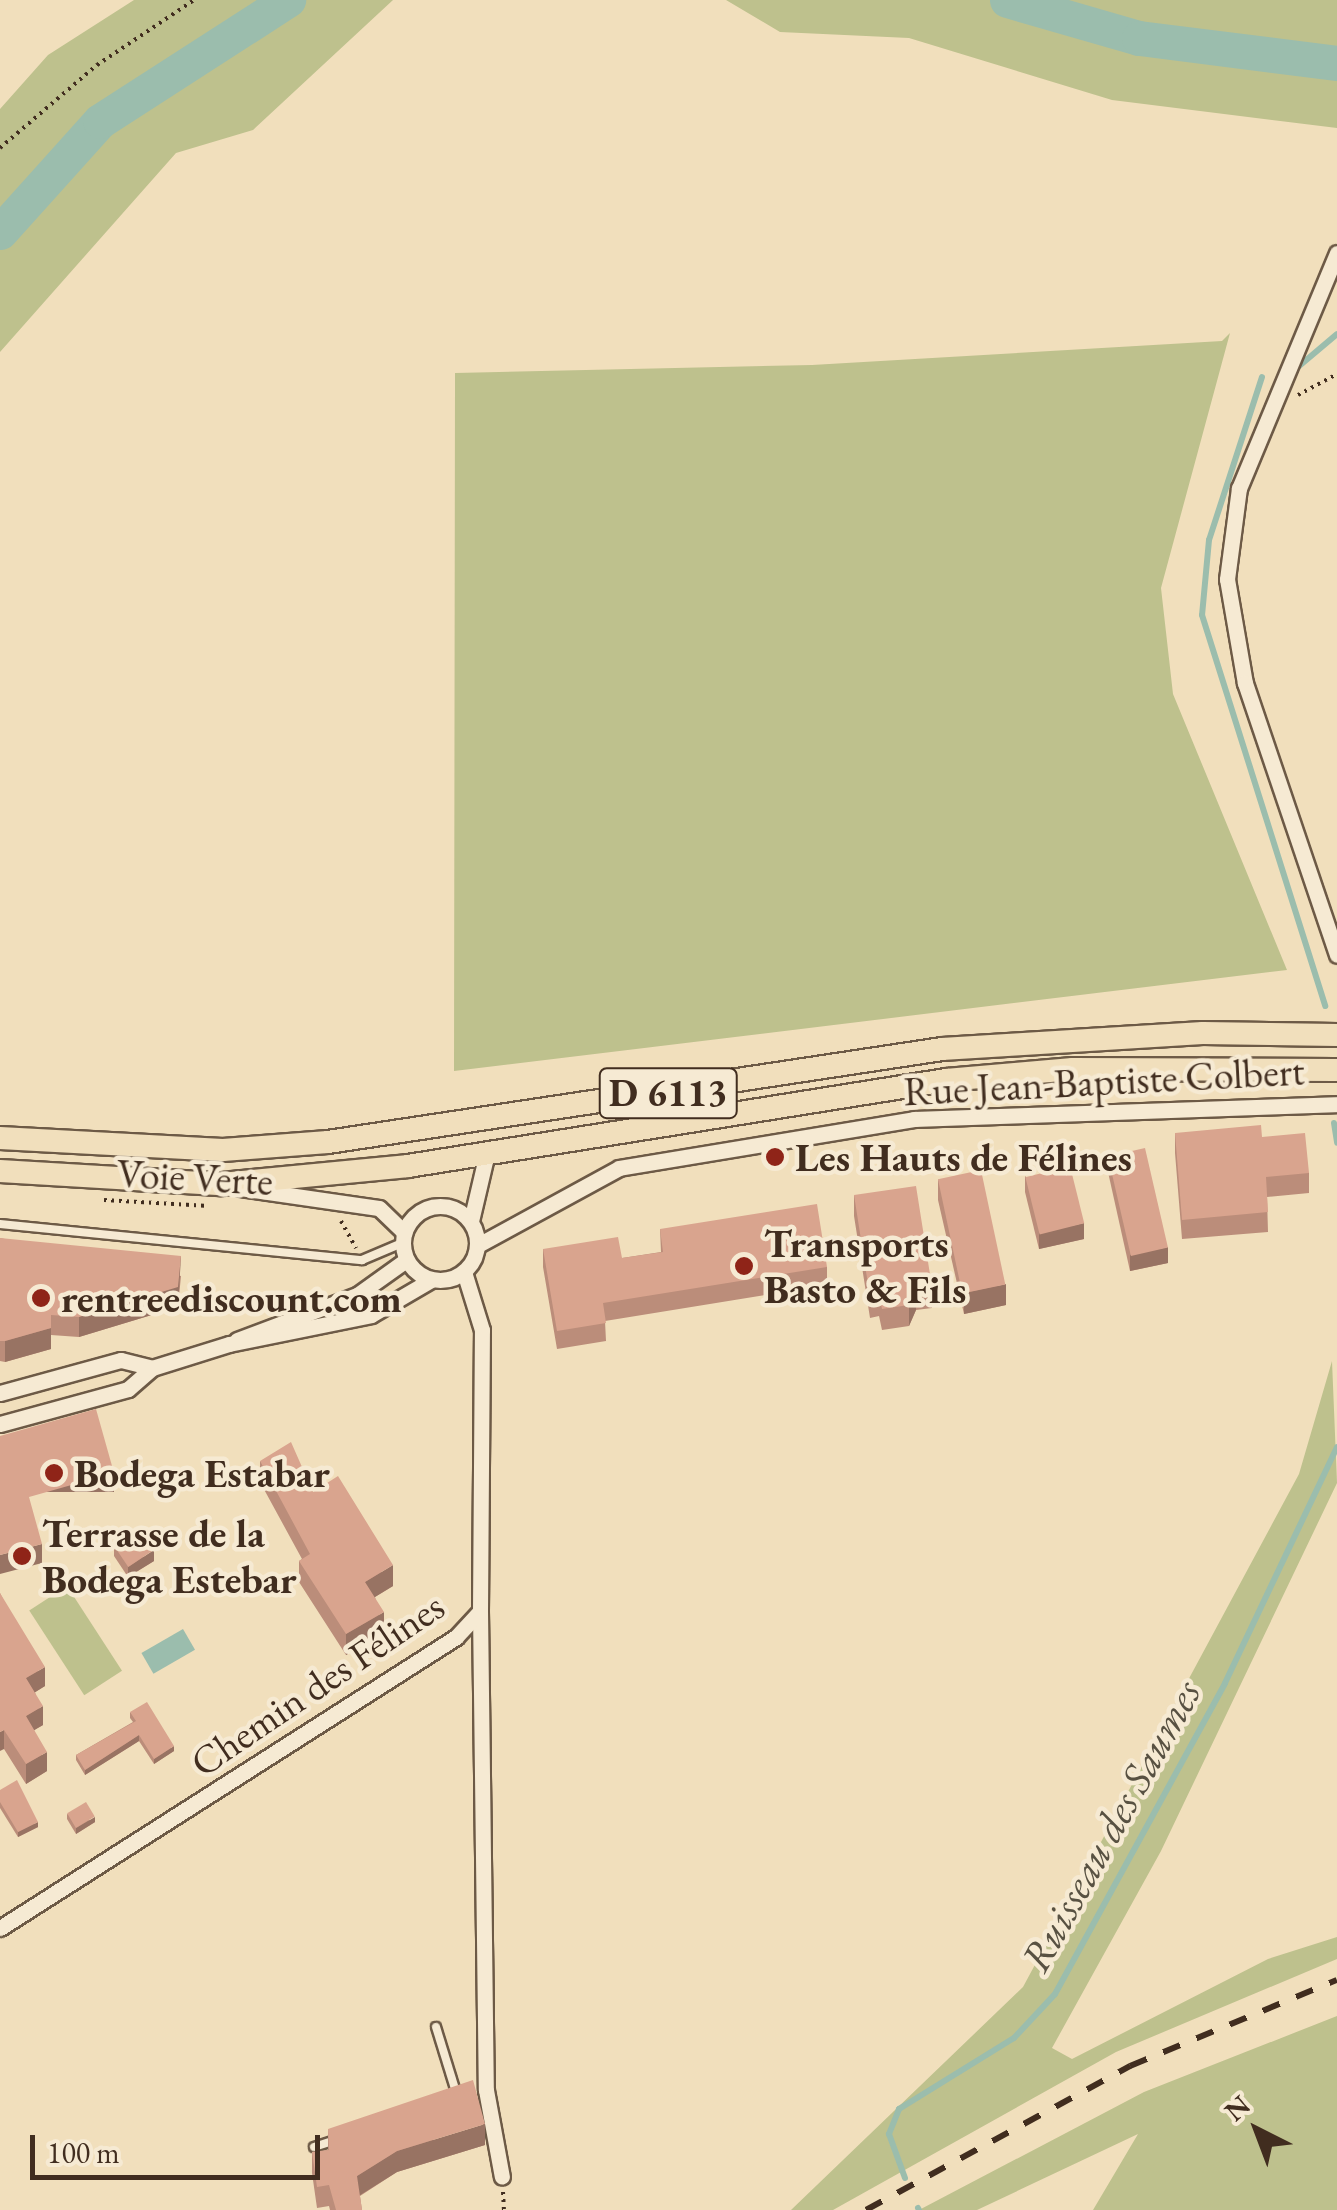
<!DOCTYPE html>
<html>
<head>
<meta charset="utf-8">
<style>
  body { margin:0 }
  #map { position:relative; width:1337px; height:2210px; overflow:hidden; background:#f1dfbc; font-family:"EB Garamond",serif }
  div>[style] { position:absolute }
  [style*='--x'] { left:calc(var(--x)*1px); top:calc(var(--y)*1px); width:calc(var(--w)*1px); rotate:calc(var(--a)*1deg) }
  .green>* { inset:0; background:#bec18d; transform-origin:0 0 }
  .water>* { inset:0; background:#9bbdad; transform-origin:0 0 }
  .stream>* { height:6px; margin:-3px; padding:0 3px; transform-origin:3px; border-radius:3px; background:#9bbdad }
  .river>* { height:35px; margin:-17.5px; padding:0 17.5px; transform-origin:17.5px; border-radius:17.5px; background:#9bbdad }
  .path>* { height:4px; margin-top:-2px; transform-origin:0; background:repeating-linear-gradient(90deg,#412d1f 0 2.5px,transparent 0 7.5px) }
  .roads { filter:drop-shadow(2px 0 #6d5a46) drop-shadow(-2px 0 #6d5a46) drop-shadow(0 2px #6d5a46) drop-shadow(0 -2px #6d5a46) }
  .service>* { height:8px; margin:-4px; padding:0 4px; transform-origin:4px; border-radius:4px; background:#f6ead3 }
  .minor>* { height:15px; margin:-7.5px; padding:0 7.5px; transform-origin:7.5px; border-radius:7.5px; background:#f6ead3 }
  .minor>.ring { margin:-7.5px; padding:0; box-sizing:content-box; background:none; border:15px solid #f6ead3; border-radius:50% }
  .primary>* { height:22px; margin:-11px; padding:0 11px; transform-origin:11px; border-radius:11px; background:#f1dfbc }
  .rail>* { height:6px; margin-top:-3px; transform-origin:0; background:repeating-linear-gradient(90deg,#412d1f 0 18px,transparent 0 36px) }
  .wall>* { inset:0; background:#bb8d7a }
  .shaded-wall>* { inset:0; background:#987363; transform-origin:0 0 }
  .building>* { inset:0; background:#d9a48e; transform-origin:0 0 }
  .dots>* { width:28px; height:28px; translate:-50% -50%; box-sizing:border-box; border:5px solid #f6ead3; border-radius:50% }
  span { translate:-50% -50%; white-space:nowrap; text-align:center; line-height:1.15; -webkit-text-stroke:9px #f6ead3; paint-order:stroke }
  .shield-label span { padding:2px 8px; background:#f6ead3; border:2px solid; border-radius:8px; -webkit-text-stroke-width:0 }
  .shield-label { font-size:38px; color:#412d1f; font-weight:700 }
  .street-label { font-size:40px; color:#412d1f }
  .poi-label { font-size:40px; color:#412d1f; font-weight:700 }
  .left { translate:0 -50%; text-align:left }
  .water-label { font-size:42px; color:#585142; font-style:italic }
  .north { position:absolute; left:1207px; top:2080px; width:100px; height:100px; -webkit-text-stroke:8px #f6ead3; paint-order:stroke; rotate:318deg; font-size:28px; font-weight:700; line-height:40px; text-align:center; color:#412d1f }
  .north::after { content:''; display:block; margin:auto; width:35px; height:45px; background:#412d1f; clip-path:polygon(50% 0,100% 100%,50% 72%,0 100%) }
  .scale { position:absolute; left:30px; top:2135px; width:290px; height:45px; box-sizing:border-box; border:5px solid #412d1f; border-top:0; padding-left:12px; font-size:30px; line-height:35px; white-space:nowrap; color:#412d1f; -webkit-text-stroke:8px #f6ead3; paint-order:stroke }
</style>
</head>
<body>
<div id="map">
  <div class="green">
    <i style="clip-path:polygon(134px 0,393px 0,253px 130px,176px 153px,0 352px,0 109px,48px 55px)"></i>
    <i style="clip-path:polygon(726px 0,1337px 0,1337px 128px,1112px 100px,909px 38px,780px 32px)"></i>
    <i style="clip-path:polygon(1230px 333px,1161px 588px,1173px 694px,1287px 970px,454px 1071px,455px 373px,812px 365px,1222px 341px)"></i>
    <i style="clip-path:polygon(1332px 1361px,1337px 1483px,1161px 1851px,1052px 2048px,1072px 2059px,1268px 1959px,1337px 1937px,1337px 1959px,1116px 2052px,833px 2210px,791px 2210px,1023px 1987px,1299px 1474px)"></i>
    <i style="left:67px;top:1586px;width:101px;height:45px;rotate:57deg"></i>
    <i style="clip-path:polygon(1337px 2016px,1337px 2210px,1093px 2210px,1138px 2134px,977px 2210px,919px 2210px,1144px 2092px)"></i>
  </div>
  <div class="water">
    <i style="left:183px;top:1629px;width:24px;height:48px;rotate:60deg"></i>
  </div>
  <div class="stream">
    <i style="--x:1298;--y:367;--w:51;--a:-40.2"></i>
    <i style="--x:1262;--y:377;--w:171;--a:108"></i>
    <i style="--x:1209;--y:540;--w:75;--a:95.3"></i>
    <i style="--x:1202;--y:615;--w:410;--a:72.5"></i>
    <i style="--x:1334;--y:1123;--w:20;--a:81"></i>
    <i style="--x:905;--y:2178;--w:47;--a:-110"></i>
    <i style="--x:889;--y:2134;--w:27;--a:-68"></i>
    <i style="--x:899;--y:2109;--w:135;--a:-31.7"></i>
    <i style="--x:1014;--y:2038;--w:60;--a:-47"></i>
    <i style="--x:1055;--y:1994;--w:354;--a:-61.3"></i>
    <i style="--x:1225;--y:1683;--w:261;--a:-64.6"></i>
    <i style="--x:918;--y:2208;--w:2;--a:63"></i>
  </div>
  <div class="river">
    <i style="--x:1007;--y:0;--w:137;--a:16.1"></i>
    <i style="--x:1139;--y:38;--w:200;--a:7.2"></i>
    <i style="--x:0;--y:232;--w:149;--a:-48"></i>
    <i style="--x:100;--y:121;--w:224;--a:-32.8"></i>
  </div>
  <div class="path">
    <i style="--x:0;--y:148;--w:128;--a:-40.6"></i>
    <i style="--x:97;--y:65;--w:117;--a:-33.8"></i>
    <i style="--x:1298;--y:395;--w:44;--a:-28.3"></i>
    <i style="--x:104;--y:1200;--w:105;--a:3.3"></i>
    <i style="--x:341;--y:1221;--w:31;--a:61"></i>
    <i style="--x:503;--y:2192;--w:18;--a:87"></i>
  </div>
  <div class="roads">
    <div class="service">
      <i style="--x:0;--y:1224;--w:364;--a:5.7"></i>
      <i style="--x:362;--y:1260;--w:43;--a:-23"></i>
      <i style="--x:436;--y:2027;--w:68;--a:72.9"></i>
      <i style="--x:314;--y:2147;--w:23;--a:-18"></i>
    </div>
    <div class="minor">
      <i style="--x:1337;--y:253;--w:255;--a:112.6"></i>
      <i style="--x:1239;--y:488;--w:92;--a:97.5"></i>
      <i style="--x:1227;--y:579;--w:106;--a:80.2"></i>
      <i style="--x:1245;--y:683;--w:287;--a:71.3"></i>
      <i style="--x:240;--y:1188;--w:140;--a:8.2"></i>
      <i style="--x:379;--y:1208;--w:35;--a:44"></i>
      <i class="ring" style="left:403px;top:1206px;width:59px;height:59px"></i>
      <i style="--x:471;--y:1221;--w:70;--a:-76.8"></i>
      <i style="--x:478;--y:1245;--w:161;--a:-28.6"></i>
      <i style="--x:619;--y:1168;--w:299;--a:-9.4"></i>
      <i style="--x:914;--y:1119;--w:423;--a:-2"></i>
      <i style="--x:237;--y:1340;--w:128;--a:-20.6"></i>
      <i style="--x:357;--y:1295;--w:60;--a:-35.5"></i>
      <i style="--x:0;--y:1393;--w:125;--a:-15.3"></i>
      <i style="--x:121;--y:1360;--w:32;--a:14"></i>
      <i style="--x:0;--y:1424;--w:133;--a:-15.3"></i>
      <i style="--x:128;--y:1389;--w:32;--a:-41"></i>
      <i style="--x:152;--y:1368;--w:81;--a:-17.3"></i>
      <i style="--x:229;--y:1344;--w:145;--a:-11.5"></i>
      <i style="--x:371;--y:1315;--w:69;--a:-30.3"></i>
      <i style="--x:480;--y:1611;--w:479;--a:89.3"></i>
      <i style="--x:486;--y:2090;--w:88;--a:79.6"></i>
      <i style="--x:0;--y:1928;--w:541;--a:-32.54"></i>
      <i style="--x:456;--y:1637;--w:35;--a:-47"></i>
      <i style="--x:480;--y:1611;--w:281;--a:-89.6"></i>
      <i style="--x:482;--y:1330;--w:61;--a:-107.2"></i>
    </div>
    <div class="primary">
      <i style="--x:0;--y:1138;--w:223;--a:3.1"></i>
      <i style="--x:223;--y:1150;--w:105;--a:-4.4"></i>
      <i style="--x:328;--y:1142;--w:621;--a:-8.61"></i>
      <i style="--x:942;--y:1049;--w:261;--a:-3.5"></i>
      <i style="--x:1203;--y:1033;--w:134;--a:0.9"></i>
      <i style="--x:0;--y:1171;--w:222;--a:3.4"></i>
      <i style="--x:222;--y:1184;--w:187;--a:-5.5"></i>
      <i style="--x:408;--y:1166;--w:545;--a:-9.08"></i>
      <i style="--x:946;--y:1080;--w:127;--a:-5"></i>
      <i style="--x:1073;--y:1069;--w:264;--a:0.2"></i>
    </div>
  </div>
  <div class="rail">
    <i style="--x:866;--y:2210;--w:301;--a:-28.6"></i>
    <i style="--x:1130;--y:2066;--w:224;--a:-22.6"></i>
  </div>
  <div class="wall">
    <i style="clip-path:polygon(1175px 1133px,1262px 1137px,1309px 1173px,1309px 1193px,1267px 1197px,1268px 1232px,1182px 1239px,1175px 1153px)"></i>
    <i style="clip-path:polygon(1108px 1156px,1168px 1263px,1130px 1271px,1108px 1172px)"></i>
    <i style="clip-path:polygon(1025px 1176px,1084px 1239px,1039px 1249px,1025px 1192px)"></i>
    <i style="clip-path:polygon(938px 1179px,1006px 1305px,964px 1314px,938px 1200px)"></i>
    <i style="clip-path:polygon(854px 1195px,932px 1287px,932px 1308px,916px 1310px,909px 1326px,882px 1330px,879px 1316px,870px 1318px,854px 1216px)"></i>
    <i style="clip-path:polygon(660px 1229px,827px 1267px,827px 1285px,605px 1321px,606px 1341px,557px 1349px,543px 1267px,543px 1249px,622px 1258px,661px 1252px)"></i>
    <i style="clip-path:polygon(0 1238px,181px 1276px,178px 1307px,79px 1337px,51px 1335px,51px 1349px,5px 1362px,0 1361px)"></i>
    <i style="clip-path:polygon(260px 1461px,313px 1492px,393px 1586px,375px 1597px,384px 1633px,346px 1655px,299px 1582px,299px 1561px,302px 1559px,260px 1482px)"></i>
    <i style="clip-path:polygon(114px 1545px,154px 1561px,128px 1577px,114px 1556px)"></i>
    <i style="clip-path:polygon(0 1593px,45px 1686px,35px 1692px,43px 1725px,34px 1730px,47px 1771px,26px 1784px,4px 1749px)"></i>
    <i style="clip-path:polygon(130px 1712px,174px 1751px,154px 1764px,139px 1741px,85px 1775px,76px 1760px,76px 1755px,133px 1722px,130px 1718px)"></i>
    <i style="clip-path:polygon(0 1790px,38px 1827px,18px 1837px,0 1808px)"></i>
    <i style="clip-path:polygon(67px 1814px,95px 1822px,76px 1834px,67px 1819px)"></i>
    <i style="clip-path:polygon(328px 2129px,485px 2145px,397px 2172px,360px 2196px,362px 2210px,330px 2210px,329px 2206px,317px 2208px,312px 2173px,312px 2152px,328px 2150px)"></i>
  </div>
  <div class="shaded-wall">
    <i style="clip-path:polygon(1084px 1223px,1084px 1239px,1039px 1249px,1039px 1233px)"></i>
    <i style="clip-path:polygon(1168px 1247px,1168px 1263px,1130px 1271px,1130px 1255px)"></i>
    <i style="clip-path:polygon(181px 1256px,178px 1307px,79px 1337px,79px 1317px)"></i>
    <i style="clip-path:polygon(1006px 1284px,1006px 1305px,964px 1314px,964px 1293px)"></i>
    <i style="clip-path:polygon(916px 1289px,916px 1310px,909px 1326px,909px 1305px)"></i>
    <i style="clip-path:polygon(51px 1328px,51px 1349px,5px 1362px,5px 1341px)"></i>
    <i style="left:114px;top:1473px;width:19px;height:88px;rotate:90deg"></i>
    <i style="clip-path:polygon(42px 1544px,42px 1563px,0 1574px,0 1555px)"></i>
    <i style="clip-path:polygon(154px 1550px,154px 1561px,128px 1577px,128px 1567px)"></i>
    <i style="clip-path:polygon(393px 1565px,393px 1586px,365px 1603px,365px 1582px)"></i>
    <i style="clip-path:polygon(384px 1612px,384px 1633px,346px 1655px,346px 1634px)"></i>
    <i style="clip-path:polygon(45px 1667px,45px 1686px,26px 1698px,26px 1678px)"></i>
    <i style="clip-path:polygon(43px 1706px,43px 1725px,26px 1735px,26px 1716px)"></i>
    <i style="clip-path:polygon(4px 1730px,4px 1749px,0 1751px,0 1732px)"></i>
    <i style="clip-path:polygon(139px 1735px,139px 1741px,85px 1775px,85px 1770px)"></i>
    <i style="clip-path:polygon(174px 1746px,174px 1751px,154px 1764px,154px 1759px)"></i>
    <i style="clip-path:polygon(47px 1752px,47px 1771px,26px 1784px,26px 1764px)"></i>
    <i style="clip-path:polygon(95px 1817px,95px 1822px,76px 1834px,76px 1828px)"></i>
    <i style="clip-path:polygon(38px 1822px,38px 1827px,18px 1837px,18px 1832px)"></i>
    <i style="clip-path:polygon(485px 2124px,485px 2145px,397px 2172px,357px 2197px,357px 2176px,397px 2151px)"></i>
  </div>
  <div class="building">
    <i style="clip-path:polygon(1261px 1125px,1262px 1137px,1305px 1133px,1309px 1173px,1266px 1177px,1268px 1212px,1182px 1220px,1175px 1133px)"></i>
    <i style="left:1145px;top:1148px;width:102px;height:38px;rotate:77deg"></i>
    <i style="left:1070px;top:1166px;width:59px;height:46px;rotate:76deg"></i>
    <i style="left:981px;top:1170px;width:117px;height:44px;rotate:78deg"></i>
    <i style="clip-path:polygon(916px 1186px,932px 1287px,916px 1289px,909px 1305px,882px 1309px,879px 1295px,870px 1297px,854px 1195px)"></i>
    <i style="clip-path:polygon(817px 1204px,827px 1267px,603px 1303px,606px 1323px,557px 1331px,543px 1249px,618px 1237px,622px 1258px,663px 1252px,660px 1229px)"></i>
    <i style="clip-path:polygon(0 1238px,181px 1256px,178px 1287px,79px 1317px,51px 1315px,51px 1328px,5px 1341px,0 1341px)"></i>
    <i style="clip-path:polygon(96px 1409px,114px 1473px,29px 1497px,42px 1544px,0 1555px,0 1436px)"></i>
    <i style="clip-path:polygon(291px 1442px,313px 1492px,338px 1476px,393px 1565px,365px 1582px,384px 1612px,346px 1634px,299px 1561px,310px 1554px,260px 1461px)"></i>
    <i style="left:140px;top:1529px;width:25px;height:31px;rotate:56deg"></i>
    <i style="clip-path:polygon(0 1593px,45px 1667px,26px 1678px,43px 1706px,26px 1716px,47px 1752px,26px 1764px,4px 1730px,0 1732px)"></i>
    <i style="clip-path:polygon(147px 1702px,174px 1746px,154px 1759px,139px 1735px,85px 1770px,76px 1755px,136px 1721px,130px 1712px)"></i>
    <i style="clip-path:polygon(17px 1780px,38px 1822px,18px 1832px,0 1802px,0 1790px)"></i>
    <i style="left:86px;top:1802px;width:17px;height:22px;rotate:59deg"></i>
    <i style="clip-path:polygon(473px 2080px,485px 2124px,397px 2151px,357px 2176px,362px 2210px,336px 2210px,329px 2185px,317px 2187px,312px 2152px,329px 2150px,328px 2129px)"></i>
  </div>
  <div class="dots">
    <i style="left:775px;top:1157px;background:#8f2418"></i>
    <i style="left:744px;top:1266px;background:#8f2418"></i>
    <i style="left:41px;top:1298px;background:#8f2418"></i>
    <i style="left:54px;top:1473px;background:#8f2418"></i>
    <i style="left:22px;top:1556px;background:#8f2418"></i>
  </div>
  <div class="shield-label">
    <span style="left:668px;top:1093px">D 6113</span>
  </div>
  <div class="street-label">
    <span style="left:1104px;top:1081px;rotate:-3deg">Rue Jean-Baptiste Colbert</span>
    <span style="left:195px;top:1177px;rotate:3deg">Voie Verte</span>
    <span style="left:317px;top:1684px;rotate:-34deg">Chemin des Félines</span>
  </div>
  <div class="poi-label">
    <span class="left" style="left:795px;top:1157px">Les Hauts de Félines</span>
    <span class="left" style="left:764px;top:1266px">Transports<br>Basto &amp; Fils</span>
    <span class="left" style="left:61px;top:1298px">rentreediscount.com</span>
    <span class="left" style="left:74px;top:1473px">Bodega Estabar</span>
    <span class="left" style="left:42px;top:1556px">Terrasse de la<br>Bodega Estebar</span>
  </div>
  <div class="water-label">
    <span style="left:1111px;top:1826px;rotate:-61deg">Ruisseau des Saumes</span>
  </div>
  <div class="north">N</div>
  <div class="scale">100 m</div>
</div>
</body>
</html>
